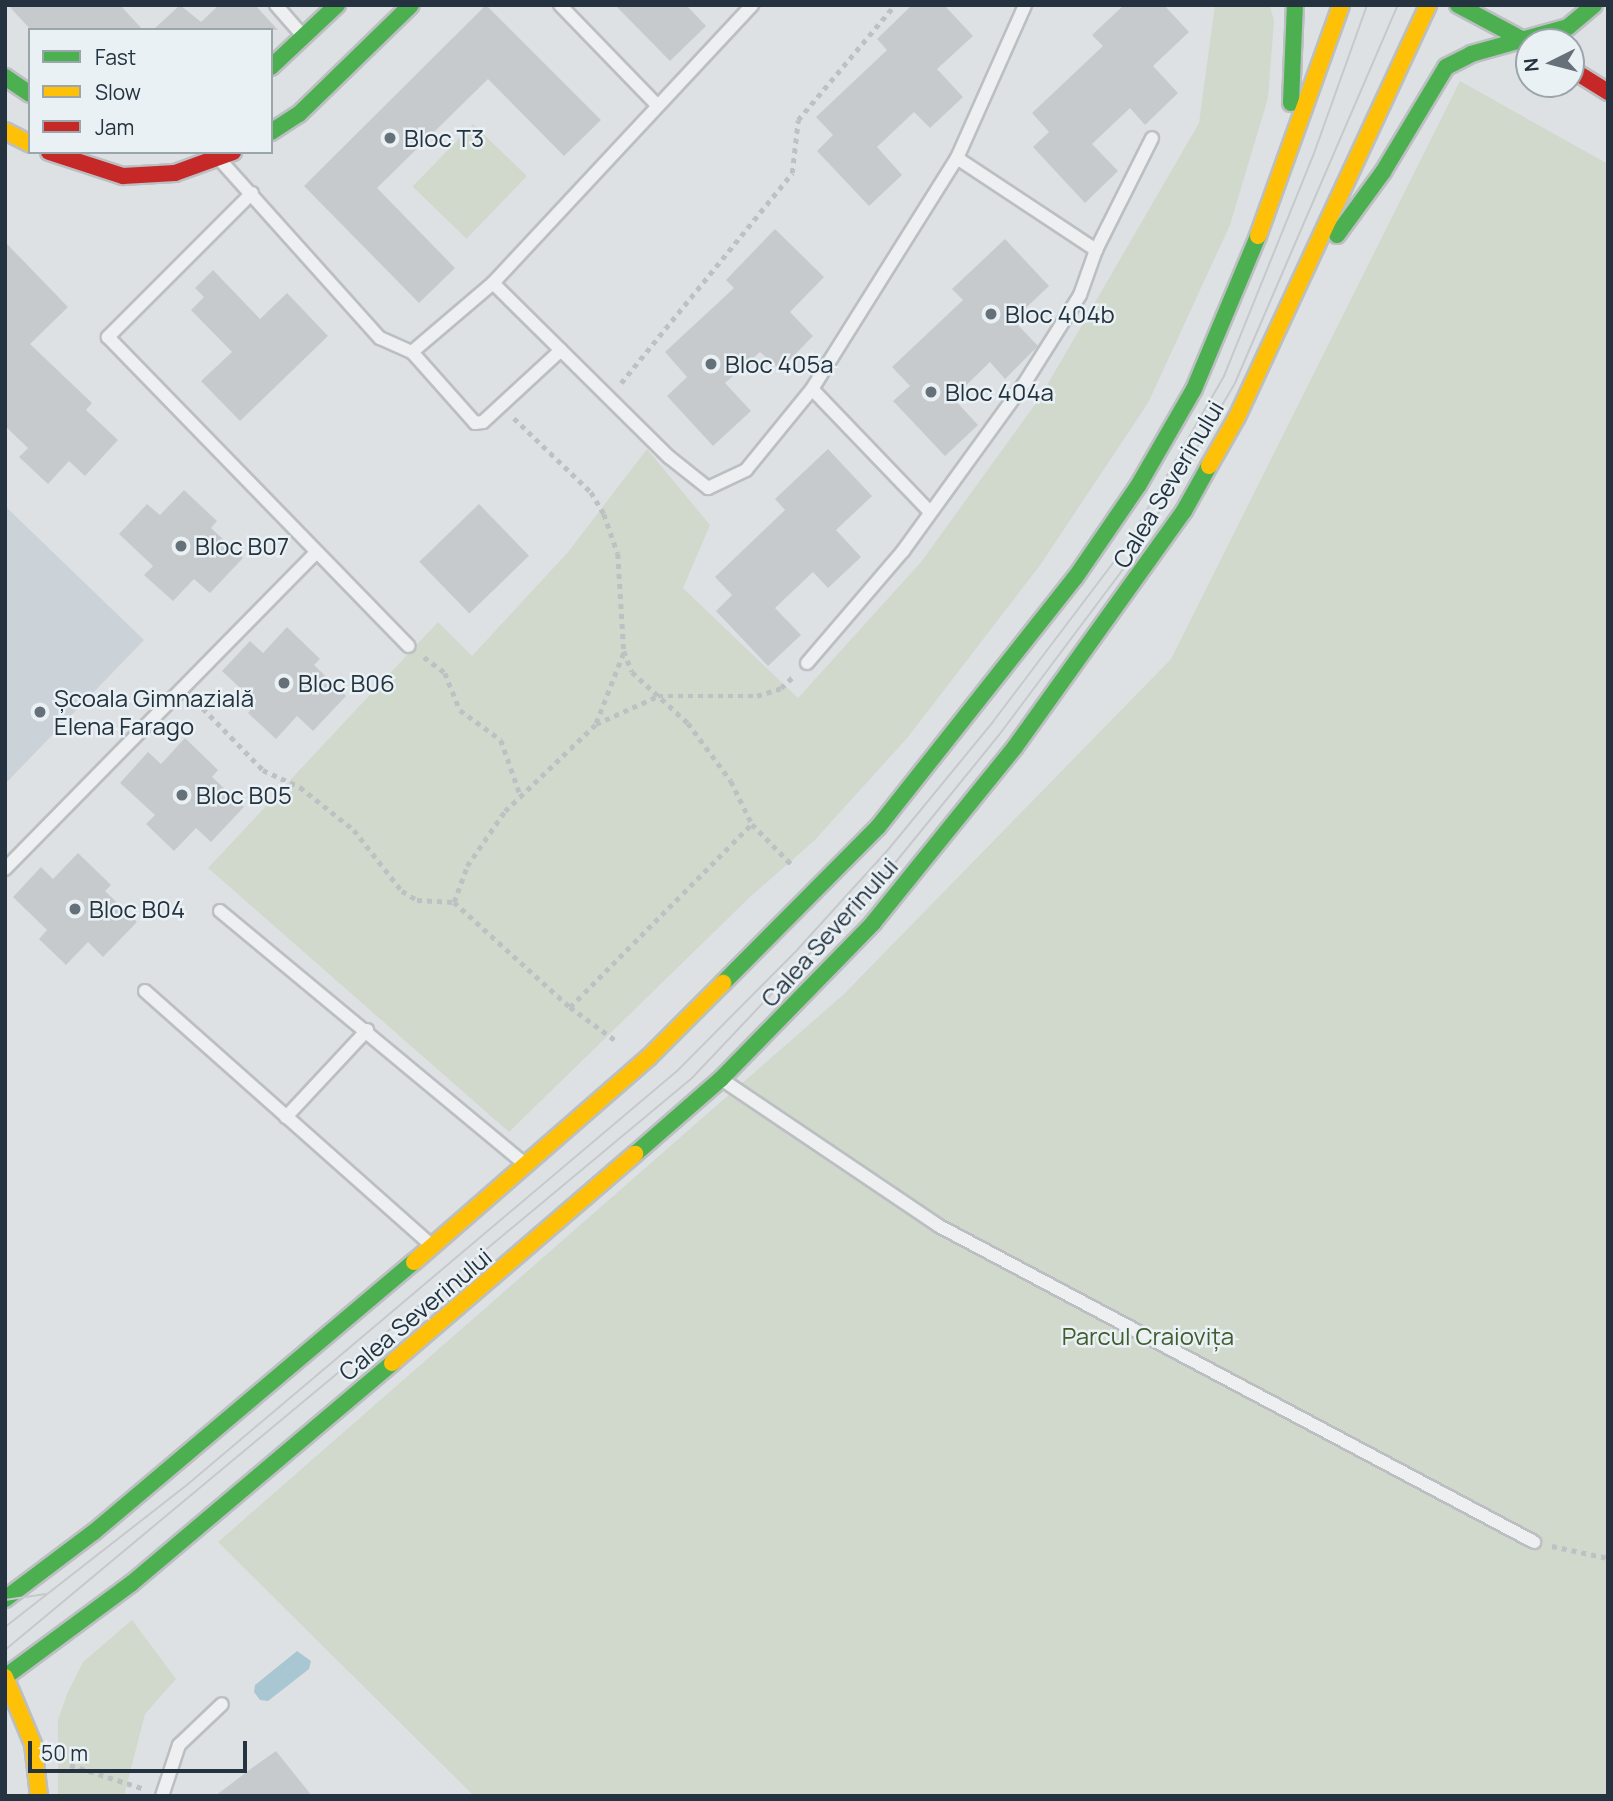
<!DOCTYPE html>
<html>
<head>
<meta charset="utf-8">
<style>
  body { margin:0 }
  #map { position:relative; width:1613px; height:1801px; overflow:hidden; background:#dee1e4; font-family:Manrope,sans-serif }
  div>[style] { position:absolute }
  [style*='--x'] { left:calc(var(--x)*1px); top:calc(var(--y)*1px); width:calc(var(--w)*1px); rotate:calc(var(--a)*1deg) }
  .built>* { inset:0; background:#cbd2d8 }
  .green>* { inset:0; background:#d1d9cd; transform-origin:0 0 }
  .water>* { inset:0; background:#a9c6d3 }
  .building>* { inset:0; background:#c6cacc; transform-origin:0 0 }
  .path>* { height:4.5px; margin-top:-2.25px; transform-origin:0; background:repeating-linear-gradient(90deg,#bdc1c4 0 5px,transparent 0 10px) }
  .roads { filter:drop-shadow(2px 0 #bcbfc2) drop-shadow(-2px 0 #bcbfc2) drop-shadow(0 2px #bcbfc2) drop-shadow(0 -2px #bcbfc2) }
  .lane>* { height:12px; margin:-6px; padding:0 6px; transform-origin:6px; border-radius:6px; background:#edeff1 }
  .fast>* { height:16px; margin:-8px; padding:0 8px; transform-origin:8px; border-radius:8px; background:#4caf50 }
  .slow>* { height:16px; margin:-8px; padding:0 8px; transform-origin:8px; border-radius:8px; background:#ffc107 }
  .jam>* { height:16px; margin:-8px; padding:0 8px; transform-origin:8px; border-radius:8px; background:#c62828 }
  .tram>* { height:2px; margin:-1px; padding:0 1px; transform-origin:1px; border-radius:1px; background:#c6c9cc }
  .dots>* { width:19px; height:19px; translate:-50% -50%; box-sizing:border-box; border:4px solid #eaf1f5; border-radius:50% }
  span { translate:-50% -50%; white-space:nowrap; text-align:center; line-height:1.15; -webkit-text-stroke:5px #eaf1f5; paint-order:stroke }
  .poi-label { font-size:24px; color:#24333f }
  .left { translate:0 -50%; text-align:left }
  .street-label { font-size:24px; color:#24333f }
  .park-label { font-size:24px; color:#415c30 }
  .frame { position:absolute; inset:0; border:7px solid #24333f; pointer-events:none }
  .legend { position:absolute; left:28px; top:28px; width:245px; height:126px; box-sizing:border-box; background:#eaf1f5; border:2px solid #9ba5ac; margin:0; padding:9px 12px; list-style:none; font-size:21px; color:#24333f }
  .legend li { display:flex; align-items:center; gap:14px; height:35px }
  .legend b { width:35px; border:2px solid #9ba5ac }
  .north { position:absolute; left:1515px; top:28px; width:70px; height:70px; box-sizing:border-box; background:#eaf1f5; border:2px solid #9ba5ac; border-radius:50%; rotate:264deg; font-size:19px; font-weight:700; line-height:28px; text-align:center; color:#24333f }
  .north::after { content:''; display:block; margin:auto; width:24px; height:32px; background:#657079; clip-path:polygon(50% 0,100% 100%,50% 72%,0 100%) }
  .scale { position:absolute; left:28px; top:1741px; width:219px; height:32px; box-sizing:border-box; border:4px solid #24333f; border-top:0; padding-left:9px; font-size:21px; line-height:24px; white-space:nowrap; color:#24333f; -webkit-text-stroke:5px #eaf1f5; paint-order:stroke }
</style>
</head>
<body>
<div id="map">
  <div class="built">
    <i style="clip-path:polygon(5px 506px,144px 640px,5px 784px)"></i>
  </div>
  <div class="green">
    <i style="clip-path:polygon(1215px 5px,1270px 5px,1274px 21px,1268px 98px,1230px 225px,1148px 403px,1041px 564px,908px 737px,814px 841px,750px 897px,509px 1132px,208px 868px,438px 622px,472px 656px,568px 552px,647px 449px,710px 525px,683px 588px,798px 698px,921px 562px,1039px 399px,1199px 123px)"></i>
    <i style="clip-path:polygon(1460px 81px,1608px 164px,1608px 1796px,474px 1796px,218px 1542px,844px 994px,1171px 659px)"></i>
    <i style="left:473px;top:124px;width:75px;height:87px;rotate:44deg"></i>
    <i style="clip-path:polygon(132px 1620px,176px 1679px,145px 1714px,124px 1796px,58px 1796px,58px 1720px,67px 1694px,83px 1662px)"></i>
  </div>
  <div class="water">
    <i style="clip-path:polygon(297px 1651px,311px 1661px,309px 1669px,268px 1701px,260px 1700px,254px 1692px,255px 1685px)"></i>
  </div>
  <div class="building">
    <i style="clip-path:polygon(8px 5px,120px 5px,143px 30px,31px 30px)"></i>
    <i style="clip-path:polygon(180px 5px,201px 22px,219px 5px,255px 5px,278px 30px,153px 30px)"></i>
    <i style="clip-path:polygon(486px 5px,601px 120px,564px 156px,488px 79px,377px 188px,455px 268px,419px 303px,304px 186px)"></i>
    <i style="clip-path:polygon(615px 5px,686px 5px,706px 26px,670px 61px)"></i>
    <i style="clip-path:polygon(912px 5px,944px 5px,973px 36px,937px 69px,963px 97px,930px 128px,914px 112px,877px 147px,902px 175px,869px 206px,817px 151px,833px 135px,816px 117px,887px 50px,877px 39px)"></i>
    <i style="clip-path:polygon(1124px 5px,1164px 5px,1189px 32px,1153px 66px,1178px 93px,1145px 125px,1130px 108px,1092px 144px,1118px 171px,1085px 203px,1033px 147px,1049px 132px,1032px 113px,1103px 46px,1092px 35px)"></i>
    <i style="clip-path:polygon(775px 229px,824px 277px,790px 312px,813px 336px,780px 370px,760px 352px,725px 383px,751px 411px,713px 446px,667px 396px,687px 377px,665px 352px,734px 288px,726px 280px)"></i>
    <i style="clip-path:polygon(1005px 239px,1049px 286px,1013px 320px,1038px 346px,1005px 379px,990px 362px,953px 398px,978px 425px,945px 456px,893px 401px,910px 386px,892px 367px,963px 300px,952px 289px)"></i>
    <i style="clip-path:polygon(5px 242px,68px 307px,30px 344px,92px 403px,86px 410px,118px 440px,85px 476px,69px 461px,48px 484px,19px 457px,28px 448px,5px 426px)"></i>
    <i style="clip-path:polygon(213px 270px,260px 319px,287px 293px,328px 336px,240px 421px,201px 381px,232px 352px,191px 310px,204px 297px,195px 288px)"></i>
    <i style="clip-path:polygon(828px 449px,872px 496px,836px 530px,861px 557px,828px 588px,813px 572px,775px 608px,801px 635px,768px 666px,716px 611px,732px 595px,715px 577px,785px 510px,775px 499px)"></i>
    <i style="clip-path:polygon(184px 490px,217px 521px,211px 528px,243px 558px,210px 593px,194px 579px,173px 601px,144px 575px,153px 566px,119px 534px,147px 504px,160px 515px)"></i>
    <i style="left:479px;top:504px;width:72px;height:83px;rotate:46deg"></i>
    <i style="clip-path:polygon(287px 627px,320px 659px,314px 665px,346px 696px,313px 731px,297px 716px,276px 739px,248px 713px,256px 703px,222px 671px,250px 641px,263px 653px)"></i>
    <i style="clip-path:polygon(185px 738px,218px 770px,212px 777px,244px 807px,211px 842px,196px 828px,174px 851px,146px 824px,155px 815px,120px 783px,148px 752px,161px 764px)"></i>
    <i style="clip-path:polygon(78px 853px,111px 885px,105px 891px,137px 922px,103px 957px,88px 942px,66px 965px,39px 939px,47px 930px,13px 897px,41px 867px,53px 879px)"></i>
    <i style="clip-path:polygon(276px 1751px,312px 1796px,215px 1796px,252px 1768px)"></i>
  </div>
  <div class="path">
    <i style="--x:621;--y:383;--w:271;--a:-50.8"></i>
    <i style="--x:792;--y:173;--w:53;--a:-83.5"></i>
    <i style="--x:798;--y:120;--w:150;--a:-49.9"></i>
    <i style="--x:514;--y:418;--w:107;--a:43.9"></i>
    <i style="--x:591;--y:492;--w:26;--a:59"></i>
    <i style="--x:604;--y:514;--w:42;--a:70.7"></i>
    <i style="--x:618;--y:554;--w:97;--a:86.5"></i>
    <i style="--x:624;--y:651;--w:22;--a:69"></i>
    <i style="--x:632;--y:672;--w:76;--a:42.3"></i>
    <i style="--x:688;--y:723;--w:72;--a:53.4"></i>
    <i style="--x:731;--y:781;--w:48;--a:64"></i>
    <i style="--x:752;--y:824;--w:60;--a:45.7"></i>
    <i style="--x:424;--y:657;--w:26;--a:37"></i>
    <i style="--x:445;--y:673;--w:40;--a:68"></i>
    <i style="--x:460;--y:710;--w:51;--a:36.2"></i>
    <i style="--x:501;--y:740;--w:60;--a:70.7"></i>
    <i style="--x:196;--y:701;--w:96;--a:45.8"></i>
    <i style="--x:263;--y:770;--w:41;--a:24.7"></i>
    <i style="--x:300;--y:787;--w:69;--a:38.5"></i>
    <i style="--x:354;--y:830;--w:78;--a:51.8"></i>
    <i style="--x:402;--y:891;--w:17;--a:31"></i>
    <i style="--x:417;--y:900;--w:37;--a:3"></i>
    <i style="--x:454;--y:902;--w:156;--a:42.2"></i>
    <i style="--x:570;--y:1007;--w:56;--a:36.3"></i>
    <i style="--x:596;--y:723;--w:77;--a:-68.7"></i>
    <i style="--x:454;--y:902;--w:38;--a:-70"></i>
    <i style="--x:467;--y:866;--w:67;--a:-55.4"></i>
    <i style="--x:505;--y:811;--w:126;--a:-43.7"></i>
    <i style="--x:596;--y:724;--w:68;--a:-24.3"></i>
    <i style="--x:658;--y:696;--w:99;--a:0"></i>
    <i style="--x:757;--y:696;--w:25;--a:-18"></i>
    <i style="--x:781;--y:688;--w:18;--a:-43"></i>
    <i style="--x:570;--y:1007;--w:258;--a:-45.2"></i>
    <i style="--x:1552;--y:1546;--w:57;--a:12.1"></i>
    <i style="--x:70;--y:1765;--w:79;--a:17.7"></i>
  </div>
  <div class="roads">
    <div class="lane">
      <i style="--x:276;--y:5;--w:41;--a:48.9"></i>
      <i style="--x:560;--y:5;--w:138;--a:45.9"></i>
      <i style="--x:957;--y:158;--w:167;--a:33.5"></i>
      <i style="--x:221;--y:161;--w:238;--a:48.1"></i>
      <i style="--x:380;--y:338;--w:35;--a:24"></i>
      <i style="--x:412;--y:352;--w:95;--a:48.4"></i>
      <i style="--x:475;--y:423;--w:8;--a:-7"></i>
      <i style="--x:483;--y:422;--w:106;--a:-42.7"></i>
      <i style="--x:252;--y:193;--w:204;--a:135"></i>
      <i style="--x:108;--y:337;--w:431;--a:45.8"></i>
      <i style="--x:493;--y:283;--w:247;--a:44.7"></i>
      <i style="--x:669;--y:457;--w:50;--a:38.5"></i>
      <i style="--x:708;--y:488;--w:42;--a:-25.3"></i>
      <i style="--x:746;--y:470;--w:104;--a:-50.8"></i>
      <i style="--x:812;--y:389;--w:273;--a:-57.9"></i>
      <i style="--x:957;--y:158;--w:167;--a:-66"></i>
      <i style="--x:412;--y:352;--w:106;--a:-40.4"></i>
      <i style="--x:493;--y:283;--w:380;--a:-47"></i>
      <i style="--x:812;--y:389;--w:170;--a:46.2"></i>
      <i style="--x:807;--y:663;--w:148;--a:-49.4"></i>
      <i style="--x:903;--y:551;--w:206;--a:-54.1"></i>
      <i style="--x:1024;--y:384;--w:105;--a:-57.8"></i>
      <i style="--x:1080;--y:295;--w:48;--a:-70.4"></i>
      <i style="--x:1096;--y:250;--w:125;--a:-63.4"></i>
      <i style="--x:5;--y:869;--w:442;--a:-45.5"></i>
      <i style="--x:220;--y:911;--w:396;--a:39.7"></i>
      <i style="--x:145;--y:991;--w:383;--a:41.6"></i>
      <i style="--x:724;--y:1081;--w:259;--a:34"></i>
      <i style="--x:939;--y:1226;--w:674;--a:27.97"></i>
      <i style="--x:286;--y:1117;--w:119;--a:-47"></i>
      <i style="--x:162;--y:1796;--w:54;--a:-71.6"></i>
      <i style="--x:179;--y:1745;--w:59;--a:-43.6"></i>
    </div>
    <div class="fast">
      <i style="--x:1458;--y:5;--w:81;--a:28.2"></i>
      <i style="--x:271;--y:67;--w:91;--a:-43.2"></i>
      <i style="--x:5;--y:77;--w:30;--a:34"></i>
      <i style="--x:1291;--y:103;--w:98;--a:-87.7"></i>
      <i style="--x:271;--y:132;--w:33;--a:-33"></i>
      <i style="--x:299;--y:114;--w:156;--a:-44.2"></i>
      <i style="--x:1337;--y:235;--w:78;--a:-53.9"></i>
      <i style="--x:1383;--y:172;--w:122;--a:-59"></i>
      <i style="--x:1446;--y:67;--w:28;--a:-27"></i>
      <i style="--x:1471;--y:54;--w:101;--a:-15.6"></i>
      <i style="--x:1568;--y:27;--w:34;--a:-40"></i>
      <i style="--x:723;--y:983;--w:220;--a:-45.2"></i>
      <i style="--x:878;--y:827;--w:318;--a:-51.7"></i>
      <i style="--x:1075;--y:578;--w:112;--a:-55.6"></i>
      <i style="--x:1138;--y:486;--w:112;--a:-60"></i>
      <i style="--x:1194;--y:389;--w:166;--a:-67.3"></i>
      <i style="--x:635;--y:1154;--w:114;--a:-41.1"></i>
      <i style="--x:721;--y:1079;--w:218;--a:-45.7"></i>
      <i style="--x:873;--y:923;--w:226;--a:-51.1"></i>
      <i style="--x:1015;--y:747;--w:290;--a:-54.4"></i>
      <i style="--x:1184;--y:511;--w:51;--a:-60.9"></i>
      <i style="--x:5;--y:1599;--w:111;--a:-37"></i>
      <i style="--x:94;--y:1532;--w:419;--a:-40.2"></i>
      <i style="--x:5;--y:1677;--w:158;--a:-36.5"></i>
      <i style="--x:132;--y:1583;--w:341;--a:-40.2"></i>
    </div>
    <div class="slow">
      <i style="--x:5;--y:131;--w:28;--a:27"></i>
      <i style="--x:1258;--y:236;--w:245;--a:-70.2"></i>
      <i style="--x:1209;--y:466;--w:56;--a:-60.3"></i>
      <i style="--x:1237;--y:417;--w:454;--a:-65.1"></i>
      <i style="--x:414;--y:1262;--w:312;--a:-41.1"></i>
      <i style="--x:649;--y:1057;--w:105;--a:-45"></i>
      <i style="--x:392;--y:1363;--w:321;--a:-40.7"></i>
      <i style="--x:5;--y:1677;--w:73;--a:67.3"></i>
      <i style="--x:33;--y:1744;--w:52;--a:83.4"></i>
    </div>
    <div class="jam">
      <i style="--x:1571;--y:69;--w:44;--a:31.9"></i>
      <i style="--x:49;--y:152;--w:78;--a:18"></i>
      <i style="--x:123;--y:176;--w:52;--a:-3.3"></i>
      <i style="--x:175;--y:173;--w:62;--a:-19.9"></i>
    </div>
  </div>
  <div class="tram">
    <i style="--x:5;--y:1600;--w:41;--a:-8.3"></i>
    <i style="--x:5;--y:1627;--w:232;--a:-38"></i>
    <i style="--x:188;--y:1484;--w:640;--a:-40.18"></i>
    <i style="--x:677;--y:1071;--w:172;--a:-45.2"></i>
    <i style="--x:798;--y:949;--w:132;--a:-47.8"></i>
    <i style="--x:887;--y:851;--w:166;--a:-50.6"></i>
    <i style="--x:992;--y:723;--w:226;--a:-52.9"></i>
    <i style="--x:1128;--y:543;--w:193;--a:-60.1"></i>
    <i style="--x:1224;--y:376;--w:237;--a:-68"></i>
    <i style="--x:1313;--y:156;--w:160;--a:-70.3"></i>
    <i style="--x:5;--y:1650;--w:894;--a:-39.78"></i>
    <i style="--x:692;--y:1078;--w:296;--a:-46.6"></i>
    <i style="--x:895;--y:863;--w:165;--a:-50.9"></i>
    <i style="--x:999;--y:735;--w:227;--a:-53.2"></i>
    <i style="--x:1135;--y:553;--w:197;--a:-59.5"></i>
    <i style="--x:1235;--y:383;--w:412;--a:-66.7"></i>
  </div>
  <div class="dots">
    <i style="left:390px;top:138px;background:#657079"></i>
    <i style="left:991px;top:314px;background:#657079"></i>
    <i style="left:711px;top:364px;background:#657079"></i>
    <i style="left:931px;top:392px;background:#657079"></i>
    <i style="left:181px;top:546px;background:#657079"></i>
    <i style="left:284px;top:683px;background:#657079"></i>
    <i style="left:40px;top:712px;background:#657079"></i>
    <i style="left:182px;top:795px;background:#657079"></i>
    <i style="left:75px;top:909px;background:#657079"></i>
  </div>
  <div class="poi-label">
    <span class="left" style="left:404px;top:138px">Bloc T3</span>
    <span class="left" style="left:1005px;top:314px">Bloc 404b</span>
    <span class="left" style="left:725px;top:364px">Bloc 405a</span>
    <span class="left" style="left:945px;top:392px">Bloc 404a</span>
    <span class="left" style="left:195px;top:546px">Bloc B07</span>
    <span class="left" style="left:298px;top:683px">Bloc B06</span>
    <span class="left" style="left:54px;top:712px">Școala Gimnazială<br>Elena Farago</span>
    <span class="left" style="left:196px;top:795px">Bloc B05</span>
    <span class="left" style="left:89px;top:909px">Bloc B04</span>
  </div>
  <div class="street-label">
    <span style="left:1168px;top:484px;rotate:-59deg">Calea Severinului</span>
    <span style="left:829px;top:932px;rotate:-48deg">Calea Severinului</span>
    <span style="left:415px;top:1314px;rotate:-40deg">Calea Severinului</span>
  </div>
  <div class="park-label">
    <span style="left:1148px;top:1336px">Parcul Craiovița</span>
  </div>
  <div class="frame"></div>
  <ul class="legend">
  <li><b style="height:9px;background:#4caf50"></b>Fast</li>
  <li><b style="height:9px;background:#ffc107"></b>Slow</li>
  <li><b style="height:9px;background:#c62828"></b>Jam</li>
  </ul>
  <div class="north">N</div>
  <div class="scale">50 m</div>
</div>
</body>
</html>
